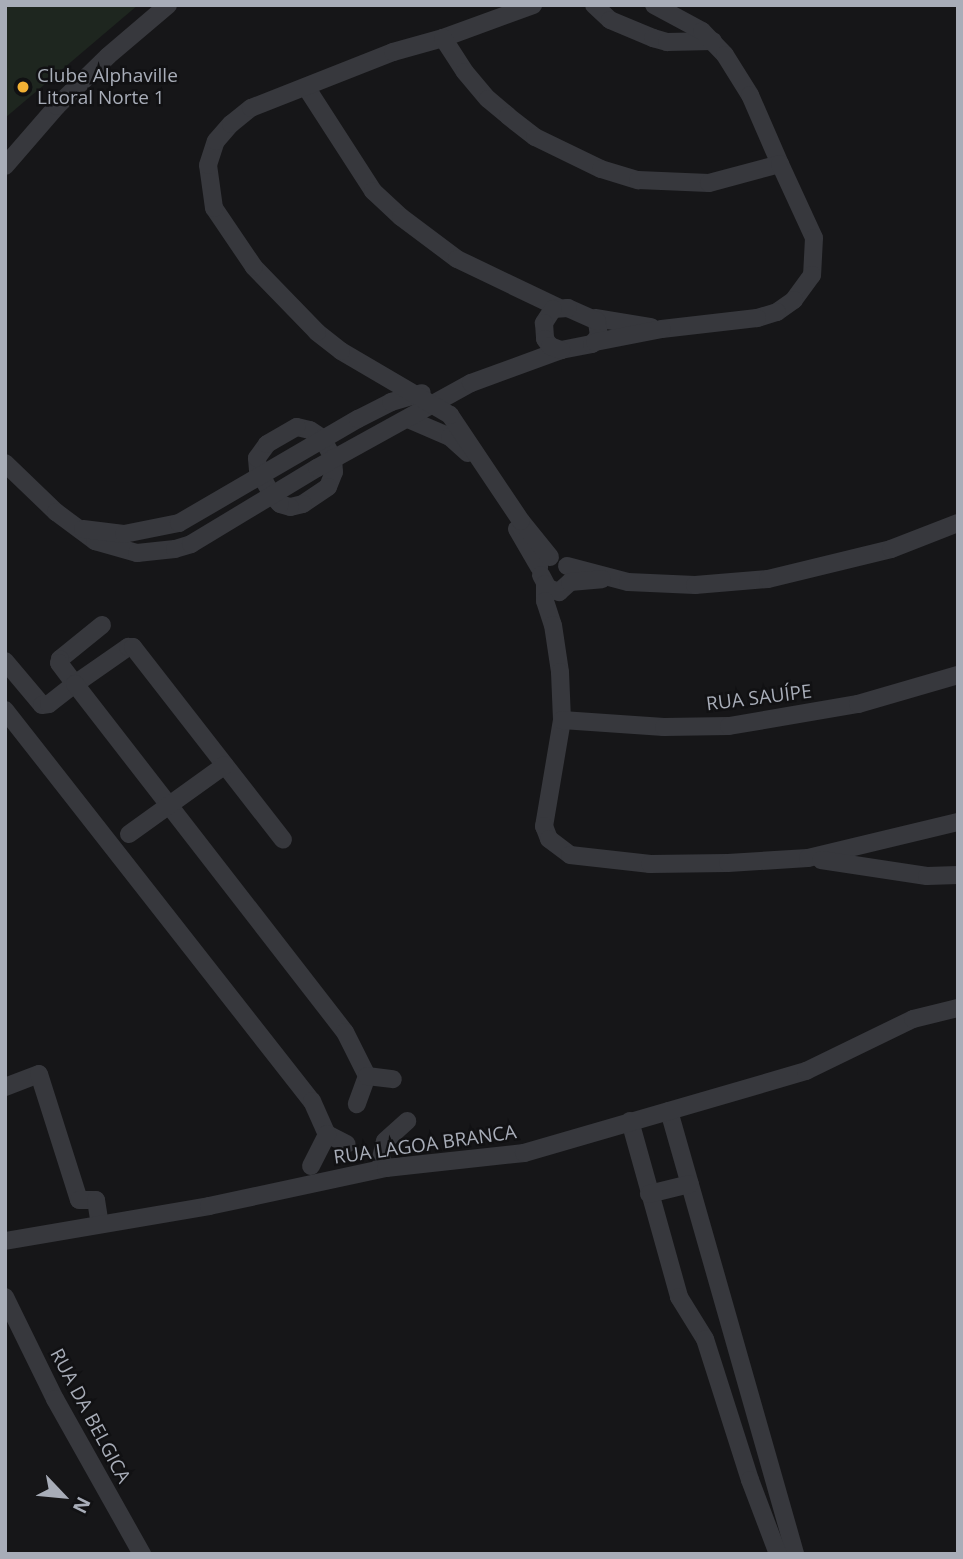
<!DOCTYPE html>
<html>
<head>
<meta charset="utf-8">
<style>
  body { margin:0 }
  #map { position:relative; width:963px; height:1559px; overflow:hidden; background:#161618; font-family:"Open Sans",sans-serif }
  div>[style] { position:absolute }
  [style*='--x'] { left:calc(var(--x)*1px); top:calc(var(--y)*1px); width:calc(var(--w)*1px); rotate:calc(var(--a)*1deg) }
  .green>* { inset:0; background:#1e261f }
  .minor>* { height:18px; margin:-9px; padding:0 9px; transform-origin:9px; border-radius:9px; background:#37383d }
  .dots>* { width:19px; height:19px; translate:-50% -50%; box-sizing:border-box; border:4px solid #111113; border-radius:50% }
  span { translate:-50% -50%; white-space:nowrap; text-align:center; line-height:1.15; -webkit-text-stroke:5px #111113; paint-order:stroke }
  .poi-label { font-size:19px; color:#a8adb8 }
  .left { translate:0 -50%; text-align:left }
  .street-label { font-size:19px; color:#a8adb8 }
  .frame { position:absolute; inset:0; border:7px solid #a8adb8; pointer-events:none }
  .north { position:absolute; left:28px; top:1461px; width:70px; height:70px; -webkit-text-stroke:5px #111113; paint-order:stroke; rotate:116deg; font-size:19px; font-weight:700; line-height:28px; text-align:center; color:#a8adb8 }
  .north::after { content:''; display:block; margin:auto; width:24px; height:32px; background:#a8adb8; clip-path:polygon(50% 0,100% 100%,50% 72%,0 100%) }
</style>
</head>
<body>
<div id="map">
  <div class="green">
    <i style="clip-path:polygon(5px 5px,138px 5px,5px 118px)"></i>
  </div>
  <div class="minor">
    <i style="--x:594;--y:5;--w:22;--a:43"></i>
    <i style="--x:610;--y:20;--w:47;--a:22.7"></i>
    <i style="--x:653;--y:38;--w:15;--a:16"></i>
    <i style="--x:667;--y:42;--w:46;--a:-1.2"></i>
    <i style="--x:654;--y:5;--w:55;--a:28.4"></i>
    <i style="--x:702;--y:31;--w:33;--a:46"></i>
    <i style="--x:725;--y:55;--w:47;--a:58"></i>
    <i style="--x:750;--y:95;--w:75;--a:66.5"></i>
    <i style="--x:443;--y:38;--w:96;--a:-20.1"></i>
    <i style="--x:306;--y:87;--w:124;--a:57.2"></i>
    <i style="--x:373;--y:191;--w:38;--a:43"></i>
    <i style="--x:401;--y:217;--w:70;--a:36.9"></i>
    <i style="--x:457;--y:259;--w:111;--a:25.6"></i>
    <i style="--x:5;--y:166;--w:79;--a:-49.1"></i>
    <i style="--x:57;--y:106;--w:71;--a:-44.4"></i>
    <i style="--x:108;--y:56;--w:79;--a:-40.4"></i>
    <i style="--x:595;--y:318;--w:57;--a:9.1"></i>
    <i style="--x:408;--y:419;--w:46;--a:23.2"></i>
    <i style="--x:450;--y:437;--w:24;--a:42"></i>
    <i style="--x:297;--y:427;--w:13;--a:13"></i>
    <i style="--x:310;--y:430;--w:14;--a:34"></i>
    <i style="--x:322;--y:438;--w:23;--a:61"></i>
    <i style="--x:333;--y:458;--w:14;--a:86"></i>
    <i style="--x:334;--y:472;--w:16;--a:112"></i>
    <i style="--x:328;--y:487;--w:30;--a:146"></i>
    <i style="--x:303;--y:504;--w:13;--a:167"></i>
    <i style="--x:290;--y:507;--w:10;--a:-163"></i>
    <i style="--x:280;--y:504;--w:12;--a:-132"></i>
    <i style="--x:272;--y:495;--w:29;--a:-119"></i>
    <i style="--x:258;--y:470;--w:12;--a:-95"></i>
    <i style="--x:257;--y:458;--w:17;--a:-54"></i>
    <i style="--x:267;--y:444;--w:34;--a:-30"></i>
    <i style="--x:5;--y:463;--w:71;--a:43.9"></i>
    <i style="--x:56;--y:512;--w:49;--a:36.6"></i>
    <i style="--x:95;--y:541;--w:44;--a:15.9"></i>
    <i style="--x:137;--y:553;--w:38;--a:-6"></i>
    <i style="--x:175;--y:549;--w:17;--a:-17"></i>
    <i style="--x:191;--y:544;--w:147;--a:-31.1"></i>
    <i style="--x:317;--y:468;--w:176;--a:-28.9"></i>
    <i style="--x:471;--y:383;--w:96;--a:-20.1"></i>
    <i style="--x:561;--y:350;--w:32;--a:-11"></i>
    <i style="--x:592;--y:344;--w:11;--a:-49"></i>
    <i style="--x:599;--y:336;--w:15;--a:-98"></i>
    <i style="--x:597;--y:321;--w:32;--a:-156"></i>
    <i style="--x:568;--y:308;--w:15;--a:176"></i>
    <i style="--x:553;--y:309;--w:17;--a:123"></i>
    <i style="--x:544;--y:323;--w:16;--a:86"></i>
    <i style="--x:545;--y:339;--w:9;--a:54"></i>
    <i style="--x:550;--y:346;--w:12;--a:20"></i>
    <i style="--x:83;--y:529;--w:41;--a:7"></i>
    <i style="--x:124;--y:534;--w:56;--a:-11.3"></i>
    <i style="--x:179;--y:523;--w:207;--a:-30.2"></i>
    <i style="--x:358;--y:419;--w:37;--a:-27"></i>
    <i style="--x:391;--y:402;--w:32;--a:-16"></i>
    <i style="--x:517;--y:529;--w:44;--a:59.9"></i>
    <i style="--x:550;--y:557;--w:46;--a:-128.9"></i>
    <i style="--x:521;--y:521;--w:128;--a:-123.8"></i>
    <i style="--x:450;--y:415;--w:126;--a:-149.6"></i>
    <i style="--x:341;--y:351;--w:31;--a:-142"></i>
    <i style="--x:317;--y:332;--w:91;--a:-134.1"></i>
    <i style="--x:254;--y:267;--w:71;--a:-124.1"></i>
    <i style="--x:214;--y:208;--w:43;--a:-97.9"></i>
    <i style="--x:208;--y:165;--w:25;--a:-72"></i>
    <i style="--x:216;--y:141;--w:23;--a:-49"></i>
    <i style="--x:231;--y:124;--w:26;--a:-39"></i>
    <i style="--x:251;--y:108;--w:153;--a:-21.5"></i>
    <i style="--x:393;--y:52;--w:52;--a:-15.6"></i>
    <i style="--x:443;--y:38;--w:40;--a:57.1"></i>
    <i style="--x:465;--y:72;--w:35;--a:50"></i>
    <i style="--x:488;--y:99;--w:26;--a:40"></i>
    <i style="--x:508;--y:116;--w:34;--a:38"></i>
    <i style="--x:535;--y:137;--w:73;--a:25.9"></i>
    <i style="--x:601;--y:169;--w:39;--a:17"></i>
    <i style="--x:638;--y:180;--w:71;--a:2.4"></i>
    <i style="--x:709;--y:183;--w:73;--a:-15"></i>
    <i style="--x:780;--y:164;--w:81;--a:65.3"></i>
    <i style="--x:814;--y:238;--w:37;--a:93"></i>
    <i style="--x:812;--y:275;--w:31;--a:126"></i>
    <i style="--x:794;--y:300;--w:21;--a:145"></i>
    <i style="--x:777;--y:312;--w:21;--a:163"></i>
    <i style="--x:757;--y:318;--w:96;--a:173.4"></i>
    <i style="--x:662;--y:329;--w:68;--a:169"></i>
    <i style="--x:567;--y:566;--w:63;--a:14.7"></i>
    <i style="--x:628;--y:582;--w:67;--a:2.6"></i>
    <i style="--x:695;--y:585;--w:73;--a:-4.7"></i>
    <i style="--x:768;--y:579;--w:127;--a:-13.7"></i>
    <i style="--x:891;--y:549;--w:72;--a:-21.2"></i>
    <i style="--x:541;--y:575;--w:15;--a:62"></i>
    <i style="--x:548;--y:588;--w:12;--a:20"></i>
    <i style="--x:559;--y:592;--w:15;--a:-42"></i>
    <i style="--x:570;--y:582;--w:32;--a:-5"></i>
    <i style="--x:545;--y:584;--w:17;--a:90"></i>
    <i style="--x:545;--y:601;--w:25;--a:72"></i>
    <i style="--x:553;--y:625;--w:48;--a:81.5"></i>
    <i style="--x:560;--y:672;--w:48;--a:87.6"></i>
    <i style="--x:562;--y:720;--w:108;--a:99.6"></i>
    <i style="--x:544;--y:826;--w:14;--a:69"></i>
    <i style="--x:549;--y:839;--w:26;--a:37"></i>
    <i style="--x:570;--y:855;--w:81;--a:6.4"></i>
    <i style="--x:650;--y:864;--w:78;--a:-0.7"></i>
    <i style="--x:728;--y:863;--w:80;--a:-3.6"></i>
    <i style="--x:808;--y:858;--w:154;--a:-13.5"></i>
    <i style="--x:102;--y:625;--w:54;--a:141"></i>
    <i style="--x:60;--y:659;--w:4;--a:104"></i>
    <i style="--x:59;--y:663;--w:26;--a:53"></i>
    <i style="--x:75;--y:684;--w:65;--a:-34.9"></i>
    <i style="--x:128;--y:647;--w:5;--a:0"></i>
    <i style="--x:133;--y:647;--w:244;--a:52.1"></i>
    <i style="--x:5;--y:661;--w:57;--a:49.9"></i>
    <i style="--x:42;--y:705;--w:7;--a:-8"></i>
    <i style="--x:49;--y:704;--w:33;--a:-38"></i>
    <i style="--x:75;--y:684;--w:440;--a:52.2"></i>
    <i style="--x:345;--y:1032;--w:49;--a:63.4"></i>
    <i style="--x:367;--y:1076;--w:30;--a:110"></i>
    <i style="--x:5;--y:710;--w:497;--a:51.9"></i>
    <i style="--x:312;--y:1101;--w:36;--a:66"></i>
    <i style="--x:327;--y:1134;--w:22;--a:27"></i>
    <i style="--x:562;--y:720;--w:102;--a:3.9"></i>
    <i style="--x:664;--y:727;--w:65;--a:-0.9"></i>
    <i style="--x:729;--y:726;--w:131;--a:-9.7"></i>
    <i style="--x:858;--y:704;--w:104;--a:-16.2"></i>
    <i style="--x:129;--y:834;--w:118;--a:-35.7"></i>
    <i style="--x:821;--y:860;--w:107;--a:8.6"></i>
    <i style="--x:927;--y:876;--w:31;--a:-2"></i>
    <i style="--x:367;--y:1076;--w:26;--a:7"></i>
    <i style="--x:5;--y:1087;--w:36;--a:-21"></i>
    <i style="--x:39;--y:1074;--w:132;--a:72.4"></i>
    <i style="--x:79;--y:1200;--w:17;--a:0"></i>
    <i style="--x:96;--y:1200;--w:24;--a:81"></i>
    <i style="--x:669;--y:1111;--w:461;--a:74.1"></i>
    <i style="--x:630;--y:1121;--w:183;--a:74.4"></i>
    <i style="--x:679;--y:1297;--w:49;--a:58.2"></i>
    <i style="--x:705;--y:1339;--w:148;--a:72.3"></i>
    <i style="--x:750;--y:1480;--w:79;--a:69.3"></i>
    <i style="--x:311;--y:1166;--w:36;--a:-63"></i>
    <i style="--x:386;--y:1168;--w:11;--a:-117"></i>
    <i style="--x:381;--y:1158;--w:17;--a:-77"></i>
    <i style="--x:385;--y:1141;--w:30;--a:-42"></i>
    <i style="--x:649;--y:1194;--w:42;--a:-13.7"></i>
    <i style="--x:5;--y:1241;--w:207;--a:-9.7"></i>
    <i style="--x:209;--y:1206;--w:181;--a:-12.1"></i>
    <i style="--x:386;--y:1168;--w:139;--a:-6.2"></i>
    <i style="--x:524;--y:1153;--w:294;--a:-16.2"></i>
    <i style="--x:806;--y:1071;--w:119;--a:-25.9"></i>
    <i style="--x:913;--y:1019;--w:46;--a:-13.7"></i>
    <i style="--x:5;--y:1297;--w:114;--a:63.9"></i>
    <i style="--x:55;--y:1399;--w:178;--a:60.7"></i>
  </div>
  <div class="dots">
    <i style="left:23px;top:87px;background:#f2b134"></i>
  </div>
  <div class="poi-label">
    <span class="left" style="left:37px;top:87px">Clube Alphaville<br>Litoral Norte 1</span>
  </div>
  <div class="street-label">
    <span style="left:759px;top:698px;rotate:-7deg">RUA SAUÍPE</span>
    <span style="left:425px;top:1145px;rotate:-8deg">RUA LAGOA BRANCA</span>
    <span style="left:90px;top:1416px;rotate:62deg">RUA DA BELGICA</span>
  </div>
  <div class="frame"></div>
  <div class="north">N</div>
</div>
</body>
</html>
